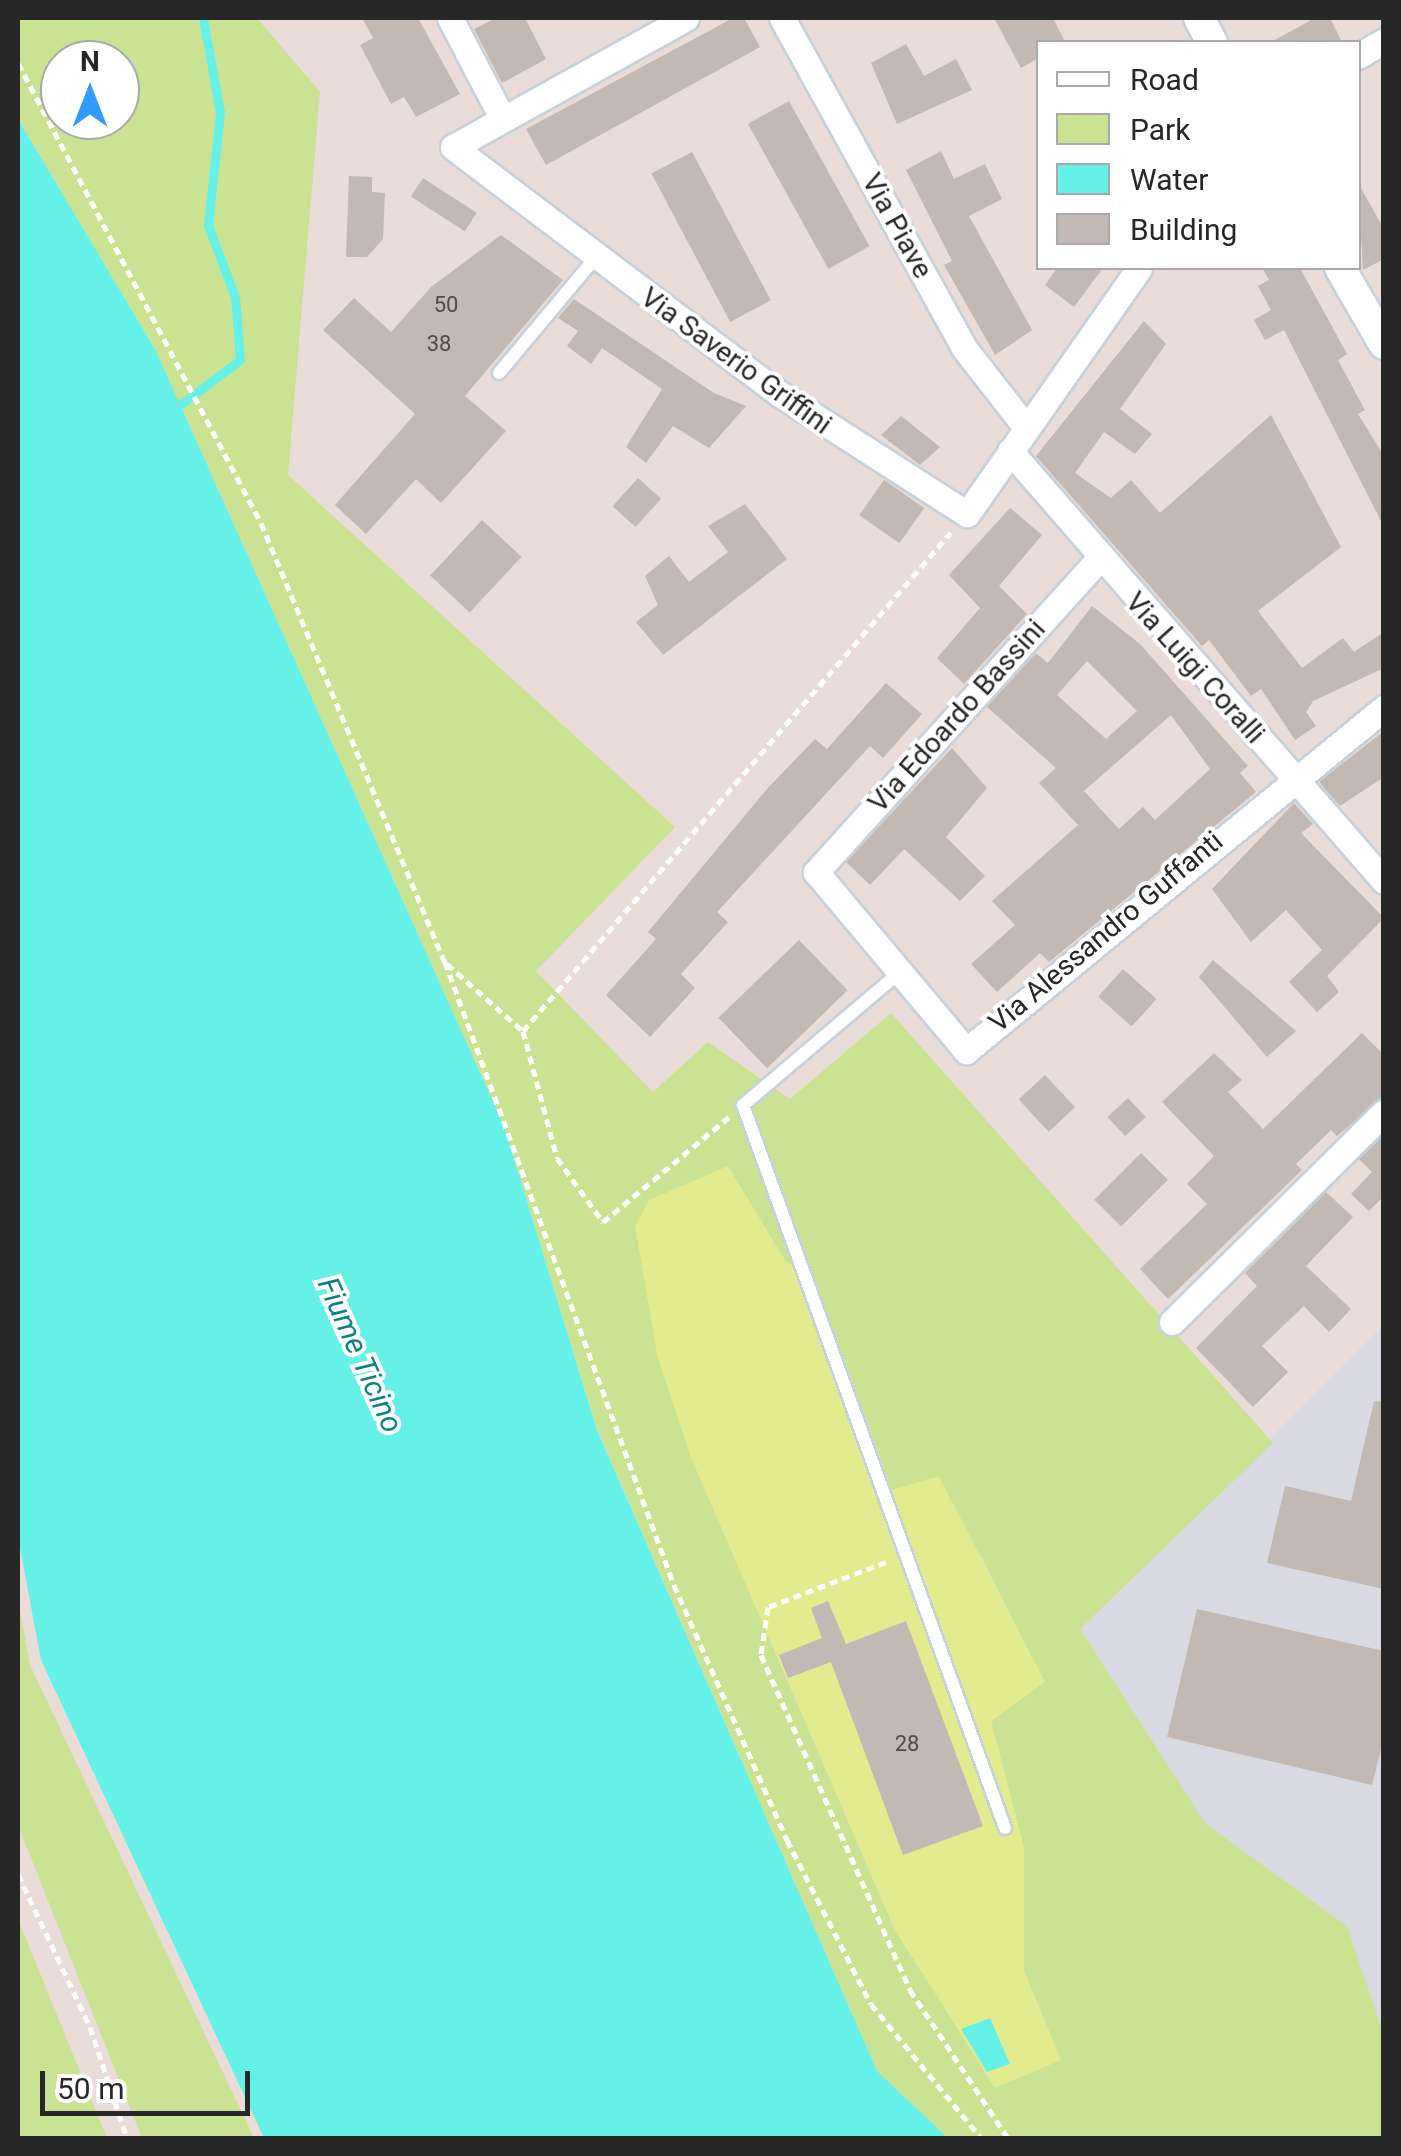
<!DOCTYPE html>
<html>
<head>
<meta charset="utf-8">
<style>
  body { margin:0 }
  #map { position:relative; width:1401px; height:2156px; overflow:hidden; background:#eadcd8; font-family:Roboto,sans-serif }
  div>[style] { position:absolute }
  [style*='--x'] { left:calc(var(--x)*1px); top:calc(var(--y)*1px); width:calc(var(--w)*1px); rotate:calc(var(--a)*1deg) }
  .industrial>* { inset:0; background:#d9d9e2 }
  .green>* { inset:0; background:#c9e392 }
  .pitch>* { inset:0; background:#e2eb8d }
  .water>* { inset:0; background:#66f1e8 }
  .stream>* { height:9px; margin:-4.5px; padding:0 4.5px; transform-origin:4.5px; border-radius:4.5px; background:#66f1e8 }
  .building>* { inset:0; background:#c2b8b4; transform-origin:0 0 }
  .path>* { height:5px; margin-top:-2.5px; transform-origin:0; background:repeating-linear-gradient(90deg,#fff 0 8px,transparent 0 13px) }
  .roads { filter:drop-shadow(2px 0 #c6d1da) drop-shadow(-2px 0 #c6d1da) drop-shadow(0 2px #c6d1da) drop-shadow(0 -2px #c6d1da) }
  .service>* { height:12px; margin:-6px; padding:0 6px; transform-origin:6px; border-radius:6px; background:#fff }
  .minor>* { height:25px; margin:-12.5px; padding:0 12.5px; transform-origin:12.5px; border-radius:12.5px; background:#fff }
  .tertiary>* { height:30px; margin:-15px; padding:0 15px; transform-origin:15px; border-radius:15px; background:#fff }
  span { translate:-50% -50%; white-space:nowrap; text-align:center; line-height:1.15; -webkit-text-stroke:8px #fff; paint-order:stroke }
  .number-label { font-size:22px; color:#4e4b4a }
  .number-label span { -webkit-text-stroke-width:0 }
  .street-label { font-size:28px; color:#272727 }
  .water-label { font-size:30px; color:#0b8384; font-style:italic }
  .frame { position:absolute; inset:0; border:20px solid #272727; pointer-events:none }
  .legend { position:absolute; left:1036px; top:40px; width:325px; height:230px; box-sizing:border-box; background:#fff; border:2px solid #a9a9a9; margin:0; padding:12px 18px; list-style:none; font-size:30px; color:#272727 }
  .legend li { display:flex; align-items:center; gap:20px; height:50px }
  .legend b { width:50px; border:2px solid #a9a9a9 }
  .north { position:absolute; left:40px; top:40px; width:100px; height:100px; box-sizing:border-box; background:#fff; border:2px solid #a9a9a9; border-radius:50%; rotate:0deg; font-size:28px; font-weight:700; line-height:40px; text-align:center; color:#272727 }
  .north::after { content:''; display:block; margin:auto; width:35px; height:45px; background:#319bfe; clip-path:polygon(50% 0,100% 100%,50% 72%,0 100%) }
  .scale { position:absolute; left:40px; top:2071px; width:210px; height:45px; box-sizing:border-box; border:5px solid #272727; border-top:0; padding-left:12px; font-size:30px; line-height:35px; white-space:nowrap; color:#272727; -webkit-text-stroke:8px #fff; paint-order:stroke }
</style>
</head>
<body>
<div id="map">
  <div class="industrial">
    <i style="clip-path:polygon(1383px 1326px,1383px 2032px,1347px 1926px,1206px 1824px,1080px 1629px)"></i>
  </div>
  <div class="green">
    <i style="clip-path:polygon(evenodd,18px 18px,257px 18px,320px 92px,288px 475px,675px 827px,536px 971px,653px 1092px,708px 1042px,790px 1099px,891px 1013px,1273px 1443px,1080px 1629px,1206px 1824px,1347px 1926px,1383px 2032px,1383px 2138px,948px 2138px,877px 2071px,597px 1429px,504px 1126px,156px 351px,18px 119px,18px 18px,60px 60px,120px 60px,120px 120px,60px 120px,60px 60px,18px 18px,728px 1167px,786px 1262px,813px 1275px,892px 1491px,981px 1556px,1044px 1682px,991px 1721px,1024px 1848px,1024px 1971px,1061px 2060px,996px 2087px,895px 1930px,691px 1457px,657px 1355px,728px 1167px)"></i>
    <i style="clip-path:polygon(18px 1599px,30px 1665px,254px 2138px,142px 2138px,18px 1825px)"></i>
    <i style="clip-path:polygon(18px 1919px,107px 2138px,18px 2138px)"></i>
  </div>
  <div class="pitch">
    <i style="clip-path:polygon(728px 1166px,786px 1262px,813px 1275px,892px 1490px,939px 1476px,1045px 1682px,991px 1721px,1024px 1848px,1024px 1971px,1061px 2060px,995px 2088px,895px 1930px,691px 1457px,657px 1355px,635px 1226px,649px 1200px)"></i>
  </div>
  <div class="water">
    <i style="clip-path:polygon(18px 119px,156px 351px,504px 1126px,597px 1430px,877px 2071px,948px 2138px,264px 2138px,41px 1660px,18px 1537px)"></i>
    <i style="clip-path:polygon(990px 2018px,1010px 2064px,987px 2072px,961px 2029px)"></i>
  </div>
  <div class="stream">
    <i style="--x:180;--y:405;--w:75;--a:-36.9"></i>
    <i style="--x:240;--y:360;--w:63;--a:-94.5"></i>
    <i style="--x:235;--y:297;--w:77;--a:-110.6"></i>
    <i style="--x:208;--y:225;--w:114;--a:-83.9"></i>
    <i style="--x:220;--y:112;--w:96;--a:-100.3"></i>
  </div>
  <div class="building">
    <i style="clip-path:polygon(362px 18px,418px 18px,460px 94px,416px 117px,404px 97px,391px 104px,360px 45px,373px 38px)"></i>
    <i style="clip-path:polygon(496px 18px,525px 18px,546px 59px,502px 83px,474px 29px)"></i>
    <i style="clip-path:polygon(733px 18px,744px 18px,760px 47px,546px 165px,526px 129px)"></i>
    <i style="clip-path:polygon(994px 18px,1053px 18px,1065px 42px,1038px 42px,1038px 58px,1021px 68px)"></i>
    <i style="clip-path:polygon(1315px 18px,1330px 18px,1342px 42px,1271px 42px)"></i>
    <i style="clip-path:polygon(906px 44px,924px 76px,956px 59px,972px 90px,897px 124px,871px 63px)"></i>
    <i style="left:789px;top:101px;width:166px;height:47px;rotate:61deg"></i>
    <i style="clip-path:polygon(941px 151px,954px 179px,985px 164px,1002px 199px,969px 216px,1032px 330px,995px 355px,944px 265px,952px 261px,906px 170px)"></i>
    <i style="left:692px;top:152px;width:168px;height:46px;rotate:62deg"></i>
    <i style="clip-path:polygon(349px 176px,372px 177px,372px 192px,385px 193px,383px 239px,367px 257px,346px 257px)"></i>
    <i style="left:423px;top:178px;width:64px;height:22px;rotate:33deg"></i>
    <i style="clip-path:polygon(1358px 183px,1384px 229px,1384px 259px,1363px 270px)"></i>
    <i style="clip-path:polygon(501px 235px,563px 280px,465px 396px,506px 431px,441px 503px,416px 479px,366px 534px,335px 505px,415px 414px,323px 330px,354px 298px,391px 332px,431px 287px)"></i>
    <i style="clip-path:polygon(1057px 268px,1103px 268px,1074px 307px,1045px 285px)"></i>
    <i style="clip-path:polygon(1262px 268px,1300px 268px,1347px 354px,1338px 360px,1365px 410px,1358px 414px,1384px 456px,1384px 527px,1284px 330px,1265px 340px,1254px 320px,1271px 310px,1258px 286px,1269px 280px)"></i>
    <i style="clip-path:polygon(574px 299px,714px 393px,746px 406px,709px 448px,673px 426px,646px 463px,626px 447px,662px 389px,602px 348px,591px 364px,567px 346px,578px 331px,558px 318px)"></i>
    <i style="clip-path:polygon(1144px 321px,1166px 344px,1120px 409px,1152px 434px,1135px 454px,1104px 432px,1075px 473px,1111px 498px,1131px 480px,1160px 513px,1271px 415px,1341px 547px,1258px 611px,1302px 668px,1343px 638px,1354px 652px,1384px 632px,1384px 668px,1313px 701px,1306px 712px,1316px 726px,1295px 740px,1261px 689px,1251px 696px,1209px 640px,1202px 646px,1036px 456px)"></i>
    <i style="clip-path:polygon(901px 416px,940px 447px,920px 465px,881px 435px)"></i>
    <i style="left:638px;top:478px;width:31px;height:38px;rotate:42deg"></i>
    <i style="left:884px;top:480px;width:49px;height:43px;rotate:35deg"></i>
    <i style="clip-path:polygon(745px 504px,787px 559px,663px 655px,636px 622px,658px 605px,645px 576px,669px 556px,689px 582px,728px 552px,708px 526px)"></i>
    <i style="clip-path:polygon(1010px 508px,1042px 535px,999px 586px,1027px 614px,964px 684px,937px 658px,980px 608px,949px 575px)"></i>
    <i style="left:482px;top:520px;width:54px;height:76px;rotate:43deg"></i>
    <i style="clip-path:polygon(evenodd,1092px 606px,1140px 644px,1248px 766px,1240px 773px,1256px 792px,1049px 962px,1040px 953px,997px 992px,971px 964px,1015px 925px,992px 901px,1078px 825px,1039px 783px,1056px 768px,987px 707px,1036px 653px,1048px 663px,1092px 606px,1087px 661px,1137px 711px,1106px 739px,1057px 695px,1087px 661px,1092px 606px,1171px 715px,1210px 769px,1155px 820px,1143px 807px,1119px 829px,1084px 791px,1171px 715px)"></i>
    <i style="clip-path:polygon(886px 683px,922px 714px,883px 758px,870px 746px,717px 912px,728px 922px,681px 974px,695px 988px,650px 1037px,606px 995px,656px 939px,648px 932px,767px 789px,815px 739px,827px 749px)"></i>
    <i style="clip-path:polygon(1384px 731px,1384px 777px,1340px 806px,1319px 782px)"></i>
    <i style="clip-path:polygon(952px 748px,987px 788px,946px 837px,985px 876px,960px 901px,904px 849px,870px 885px,846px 862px)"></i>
    <i style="clip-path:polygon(1294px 803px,1313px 824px,1301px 833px,1384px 918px,1327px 976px,1339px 992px,1317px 1012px,1289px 982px,1322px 950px,1286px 910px,1251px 942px,1212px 889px)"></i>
    <i style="left:799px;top:940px;width:70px;height:112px;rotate:46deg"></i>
    <i style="clip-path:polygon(1213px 960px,1296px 1031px,1267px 1057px,1199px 977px)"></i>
    <i style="left:1123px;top:969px;width:45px;height:37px;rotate:42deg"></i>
    <i style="clip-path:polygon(1362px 1033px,1384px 1055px,1384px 1096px,1337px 1136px,1331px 1130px,1296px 1164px,1302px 1170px,1168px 1299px,1140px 1269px,1207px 1204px,1187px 1184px,1214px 1156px,1162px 1102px,1214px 1053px,1242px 1080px,1228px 1092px,1263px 1129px)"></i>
    <i style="left:1045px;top:1075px;width:44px;height:36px;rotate:47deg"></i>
    <i style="left:1128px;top:1098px;width:26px;height:28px;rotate:47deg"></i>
    <i style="clip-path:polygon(1384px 1135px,1384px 1196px,1369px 1211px,1351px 1194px,1372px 1172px,1359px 1159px)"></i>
    <i style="left:1141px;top:1153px;width:38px;height:66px;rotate:45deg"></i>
    <i style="clip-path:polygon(1326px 1192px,1353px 1217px,1306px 1266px,1351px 1309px,1329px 1332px,1304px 1306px,1262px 1346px,1288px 1372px,1253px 1407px,1196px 1348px,1257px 1286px,1245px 1273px)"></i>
    <i style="clip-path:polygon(1374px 1401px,1384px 1402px,1384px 1589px,1267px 1563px,1285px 1486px,1351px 1501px)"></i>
    <i style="clip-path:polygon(828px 1601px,846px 1644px,906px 1621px,983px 1826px,903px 1855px,831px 1662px,788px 1678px,779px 1655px,822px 1638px,811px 1608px)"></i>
    <i style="clip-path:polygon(1197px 1609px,1384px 1651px,1384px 1737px,1372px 1785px,1167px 1737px)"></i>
  </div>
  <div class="path">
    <i style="--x:18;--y:63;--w:520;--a:62.15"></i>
    <i style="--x:261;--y:523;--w:476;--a:67.3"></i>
    <i style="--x:445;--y:962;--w:664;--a:69.82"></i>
    <i style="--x:674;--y:1585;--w:279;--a:66.1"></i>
    <i style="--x:787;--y:1840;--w:184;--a:62.9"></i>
    <i style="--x:871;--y:2004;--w:173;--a:50.6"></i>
    <i style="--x:447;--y:964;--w:101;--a:41.4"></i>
    <i style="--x:523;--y:1031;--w:657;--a:-49.38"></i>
    <i style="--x:523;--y:1031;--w:131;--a:75"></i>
    <i style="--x:557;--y:1158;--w:79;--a:54.3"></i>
    <i style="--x:603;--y:1222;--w:164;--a:-39.8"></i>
    <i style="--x:886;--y:1562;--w:126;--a:159.1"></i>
    <i style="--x:768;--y:1607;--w:49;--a:98.3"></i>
    <i style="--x:761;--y:1655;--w:367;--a:66"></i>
    <i style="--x:910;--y:1990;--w:178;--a:56.5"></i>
    <i style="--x:18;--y:1874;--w:169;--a:64.8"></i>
    <i style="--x:90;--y:2027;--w:117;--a:71.6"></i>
  </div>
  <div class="roads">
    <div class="service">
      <i style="--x:499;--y:373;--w:151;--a:-50.1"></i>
      <i style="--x:900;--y:972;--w:206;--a:139.7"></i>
      <i style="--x:743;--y:1105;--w:769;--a:70.08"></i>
    </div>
    <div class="minor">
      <i style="--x:450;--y:18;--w:110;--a:62.5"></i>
      <i style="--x:686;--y:18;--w:266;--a:151"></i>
      <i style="--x:453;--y:147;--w:410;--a:37.1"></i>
      <i style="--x:780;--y:394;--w:222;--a:32.7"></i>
      <i style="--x:967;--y:514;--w:300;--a:-55"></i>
      <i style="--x:782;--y:18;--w:377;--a:61.1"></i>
      <i style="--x:964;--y:348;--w:99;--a:52"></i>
      <i style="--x:1358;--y:56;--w:30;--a:-30"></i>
      <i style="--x:1010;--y:451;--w:570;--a:48.98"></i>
      <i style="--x:1098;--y:560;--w:421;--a:132.1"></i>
      <i style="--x:816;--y:872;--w:234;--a:50"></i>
      <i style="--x:966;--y:1051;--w:541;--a:-39.37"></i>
      <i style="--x:1172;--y:1322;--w:298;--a:-44.7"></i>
    </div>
    <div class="tertiary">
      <i style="--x:1199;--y:18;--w:27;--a:62"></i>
      <i style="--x:1340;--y:268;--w:88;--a:59.9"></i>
    </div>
  </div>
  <div class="number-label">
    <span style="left:446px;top:305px">50</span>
    <span style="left:439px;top:344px">38</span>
    <span style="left:907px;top:1744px">28</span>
  </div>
  <div class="street-label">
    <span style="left:897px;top:226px;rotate:61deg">Via Piave</span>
    <span style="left:736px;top:361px;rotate:36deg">Via Saverio Griffini</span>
    <span style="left:1195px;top:668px;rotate:48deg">Via Luigi Coralli</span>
    <span style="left:957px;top:716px;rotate:-48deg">Via Edoardo Bassini</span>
    <span style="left:1106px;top:932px;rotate:-40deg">Via Alessandro Guffanti</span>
  </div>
  <div class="water-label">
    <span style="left:360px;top:1355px;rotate:66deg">Fiume Ticino</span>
  </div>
  <div class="frame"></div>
  <ul class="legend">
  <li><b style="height:12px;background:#fff"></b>Road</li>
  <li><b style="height:28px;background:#c9e392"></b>Park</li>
  <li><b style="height:28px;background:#66f1e8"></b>Water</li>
  <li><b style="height:28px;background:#c2b8b4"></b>Building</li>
  </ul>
  <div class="north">N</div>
  <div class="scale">50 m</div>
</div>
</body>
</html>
